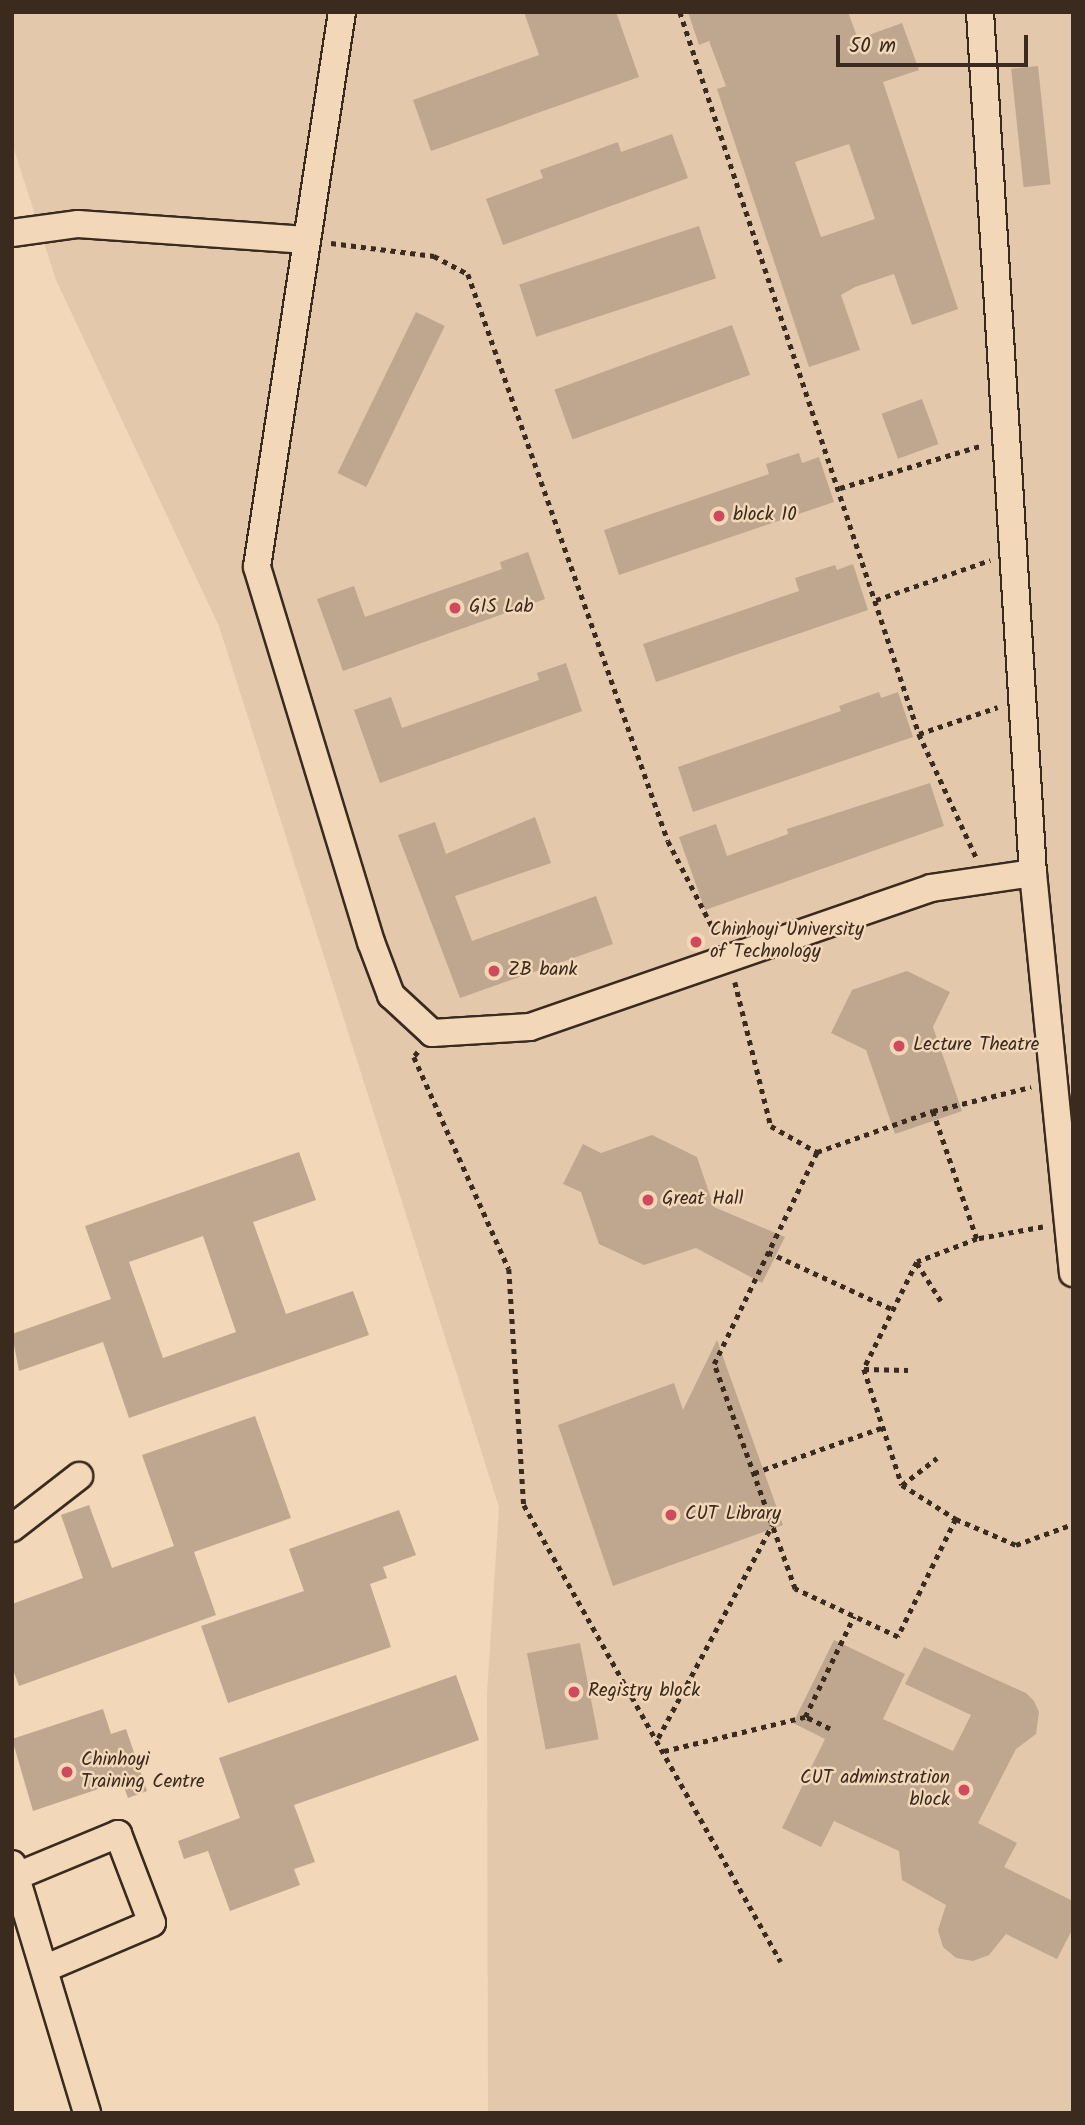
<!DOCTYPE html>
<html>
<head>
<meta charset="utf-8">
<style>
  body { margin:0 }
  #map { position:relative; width:1085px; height:2125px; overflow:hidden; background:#f2d7b9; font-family:Kalam,sans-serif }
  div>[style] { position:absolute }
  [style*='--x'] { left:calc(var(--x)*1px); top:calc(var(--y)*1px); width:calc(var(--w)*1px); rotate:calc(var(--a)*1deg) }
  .built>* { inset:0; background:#e3c8ac }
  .building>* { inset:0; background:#bfa68e; transform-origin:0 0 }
  .path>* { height:4.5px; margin-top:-2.25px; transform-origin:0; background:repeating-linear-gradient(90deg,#3b2a1e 0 5px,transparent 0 10px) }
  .roads { filter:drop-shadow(2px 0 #3b2a1e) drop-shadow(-2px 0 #3b2a1e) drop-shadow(0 2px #3b2a1e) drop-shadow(0 -2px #3b2a1e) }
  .minor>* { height:26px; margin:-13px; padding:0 13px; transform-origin:13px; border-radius:13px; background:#f2d7b9 }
  .dots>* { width:19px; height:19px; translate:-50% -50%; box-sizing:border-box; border:4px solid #f2d7b9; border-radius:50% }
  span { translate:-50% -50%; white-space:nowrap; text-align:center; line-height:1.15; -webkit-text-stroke:5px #f2d7b9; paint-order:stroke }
  .poi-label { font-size:19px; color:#3b2a1e }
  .left { translate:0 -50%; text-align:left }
  .right { translate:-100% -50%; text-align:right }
  .frame { position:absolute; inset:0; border:14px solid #3b2a1e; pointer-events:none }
  .scale { position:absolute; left:836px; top:35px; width:192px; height:32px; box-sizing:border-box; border:4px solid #3b2a1e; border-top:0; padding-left:9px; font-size:21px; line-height:24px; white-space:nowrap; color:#3b2a1e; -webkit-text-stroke:5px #f2d7b9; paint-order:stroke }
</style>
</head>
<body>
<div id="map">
  <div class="built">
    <i style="clip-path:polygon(12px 12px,1073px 12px,1073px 2113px,488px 2113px,487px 1694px,499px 1507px,219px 626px,56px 280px,12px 143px)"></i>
  </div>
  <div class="building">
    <i style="clip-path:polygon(524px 12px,616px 12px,639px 77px,431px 151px,413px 100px,539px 55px)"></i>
    <i style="clip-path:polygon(evenodd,688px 12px,848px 12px,858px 39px,902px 23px,919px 70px,883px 82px,958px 309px,912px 325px,894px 274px,855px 287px,841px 295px,860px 350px,809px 367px,717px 89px,726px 86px,709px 41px,699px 45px,688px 12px,849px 144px,875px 219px,821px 237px,795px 162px,849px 144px)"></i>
    <i style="left:1038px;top:66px;width:119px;height:27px;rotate:84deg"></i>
    <i style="clip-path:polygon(672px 134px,688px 178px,503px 245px,486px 199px,543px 178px,540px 170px,574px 158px,618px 142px,621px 152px)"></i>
    <i style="left:699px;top:226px;width:55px;height:189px;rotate:72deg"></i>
    <i style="left:416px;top:312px;width:32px;height:179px;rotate:26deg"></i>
    <i style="left:732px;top:325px;width:53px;height:189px;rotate:70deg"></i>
    <i style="left:922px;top:399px;width:48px;height:43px;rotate:70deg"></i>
    <i style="clip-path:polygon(799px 453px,802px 463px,819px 457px,834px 502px,619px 575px,604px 530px,769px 474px,766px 464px)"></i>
    <i style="clip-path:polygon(528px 552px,545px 599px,343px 671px,317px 599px,354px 586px,365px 617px,502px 569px,500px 562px)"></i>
    <i style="clip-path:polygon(853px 564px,868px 610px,656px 682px,643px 644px,799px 591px,795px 578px,835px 565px,837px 570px)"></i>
    <i style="clip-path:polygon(566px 663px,582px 711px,380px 783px,354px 710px,391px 697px,402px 728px,539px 680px,537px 673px)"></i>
    <i style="clip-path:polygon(879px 692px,881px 698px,898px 692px,913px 737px,693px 812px,678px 767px,841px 711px,839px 706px)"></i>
    <i style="clip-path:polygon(930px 783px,944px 826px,705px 910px,679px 837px,716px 824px,727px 856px,788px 834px,787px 829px)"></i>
    <i style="clip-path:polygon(535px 817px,551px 863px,455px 896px,472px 941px,596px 896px,613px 944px,460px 998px,398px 835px,435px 822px,446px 854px)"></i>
    <i style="clip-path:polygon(907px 971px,950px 992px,933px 1027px,962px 1111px,895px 1134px,866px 1050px,831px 1033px,852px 990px)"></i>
    <i style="clip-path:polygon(652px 1135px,697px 1157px,714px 1207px,785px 1237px,762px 1283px,696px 1248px,644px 1265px,599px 1244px,581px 1192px,563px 1184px,583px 1144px,601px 1153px)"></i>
    <i style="clip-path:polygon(evenodd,299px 1152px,316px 1200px,253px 1222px,286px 1314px,353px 1291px,369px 1335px,129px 1418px,103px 1342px,19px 1371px,12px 1334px,111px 1299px,85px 1226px,299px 1152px,203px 1236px,236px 1332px,163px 1358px,129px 1262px,203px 1236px)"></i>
    <i style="clip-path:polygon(717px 1340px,783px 1525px,613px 1586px,558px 1425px,674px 1383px,683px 1410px)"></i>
    <i style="clip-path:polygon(255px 1416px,291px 1518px,194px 1552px,216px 1615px,19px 1686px,12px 1667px,12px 1604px,83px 1578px,61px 1515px,89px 1505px,112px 1568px,174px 1546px,142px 1455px)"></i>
    <i style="clip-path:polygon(399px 1510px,416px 1555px,383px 1567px,387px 1578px,370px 1584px,391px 1647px,228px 1703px,201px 1626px,304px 1591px,289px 1549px)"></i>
    <i style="clip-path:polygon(834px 1640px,905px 1674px,883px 1719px,953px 1751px,971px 1715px,905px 1684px,924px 1647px,1026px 1693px,1034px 1701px,1039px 1712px,1036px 1734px,1016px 1749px,978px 1823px,1017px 1843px,1004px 1867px,1073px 1901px,1073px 1928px,1057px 1959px,1006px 1934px,989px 1955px,973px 1961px,956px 1958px,943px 1947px,938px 1930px,946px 1905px,902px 1880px,899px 1851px,834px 1821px,821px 1847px,782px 1828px,825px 1739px,793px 1723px)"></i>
    <i style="left:580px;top:1643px;width:98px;height:54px;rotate:79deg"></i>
    <i style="clip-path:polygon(456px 1675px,479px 1740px,294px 1805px,315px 1862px,294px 1869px,300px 1885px,230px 1911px,208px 1851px,184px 1859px,178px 1841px,240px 1818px,219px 1758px)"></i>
    <i style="clip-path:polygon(103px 1709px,111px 1734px,126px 1729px,147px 1791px,128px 1798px,122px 1781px,33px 1811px,12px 1739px)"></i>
  </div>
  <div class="path">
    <i style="--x:680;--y:12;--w:761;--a:71.68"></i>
    <i style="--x:919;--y:734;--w:136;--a:65.1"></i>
    <i style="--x:331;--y:243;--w:104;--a:7.2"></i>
    <i style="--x:434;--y:256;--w:38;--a:28"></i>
    <i style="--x:468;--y:274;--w:601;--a:70.57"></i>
    <i style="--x:668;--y:841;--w:109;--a:62.7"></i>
    <i style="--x:840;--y:488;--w:149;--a:-16.7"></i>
    <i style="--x:876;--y:600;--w:121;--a:-19.3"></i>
    <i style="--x:919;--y:734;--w:83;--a:-18.9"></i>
    <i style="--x:735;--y:982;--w:148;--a:76"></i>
    <i style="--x:771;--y:1126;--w:53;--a:29.5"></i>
    <i style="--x:418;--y:1052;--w:6;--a:129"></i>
    <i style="--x:414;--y:1057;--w:232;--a:65.9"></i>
    <i style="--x:509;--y:1269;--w:236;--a:86.4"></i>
    <i style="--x:524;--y:1505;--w:524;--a:60.65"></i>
    <i style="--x:933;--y:1111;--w:135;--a:71"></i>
    <i style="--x:1043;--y:1227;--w:67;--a:169.7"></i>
    <i style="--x:977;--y:1239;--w:64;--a:159"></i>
    <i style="--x:917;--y:1262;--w:119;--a:116.4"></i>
    <i style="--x:864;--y:1369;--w:122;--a:71.9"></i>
    <i style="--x:902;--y:1485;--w:64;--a:32.2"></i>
    <i style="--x:956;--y:1519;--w:65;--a:23.4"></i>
    <i style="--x:1016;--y:1545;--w:61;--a:-20.2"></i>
    <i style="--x:768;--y:1252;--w:136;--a:24.7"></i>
    <i style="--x:917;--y:1263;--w:45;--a:57.7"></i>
    <i style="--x:864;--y:1369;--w:44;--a:1.3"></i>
    <i style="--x:754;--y:1473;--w:135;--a:-19.5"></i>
    <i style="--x:902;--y:1485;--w:44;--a:-37.6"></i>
    <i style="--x:956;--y:1519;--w:131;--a:116.2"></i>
    <i style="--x:898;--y:1637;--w:114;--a:-155"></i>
    <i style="--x:795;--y:1589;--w:239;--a:-109.8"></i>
    <i style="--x:714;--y:1364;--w:236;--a:-64.1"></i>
    <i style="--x:817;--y:1152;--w:123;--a:-19.5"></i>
    <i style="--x:933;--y:1111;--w:101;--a:-13.8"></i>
    <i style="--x:830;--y:1729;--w:28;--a:-154"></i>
    <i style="--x:805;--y:1717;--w:112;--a:-64.1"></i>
    <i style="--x:658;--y:1738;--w:242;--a:-61.8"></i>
    <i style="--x:664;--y:1751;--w:145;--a:-13.6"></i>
  </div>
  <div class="roads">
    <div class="minor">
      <i style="--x:342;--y:12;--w:561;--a:98.71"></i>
      <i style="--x:257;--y:567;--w:392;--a:73.1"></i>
      <i style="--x:371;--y:942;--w:57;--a:69.3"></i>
      <i style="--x:391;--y:995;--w:56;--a:42.8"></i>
      <i style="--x:432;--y:1033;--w:98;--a:-3.5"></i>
      <i style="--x:530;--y:1027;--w:424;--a:-19.1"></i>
      <i style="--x:931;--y:888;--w:103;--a:-8.4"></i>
      <i style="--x:980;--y:12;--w:863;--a:86.48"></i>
      <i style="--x:1033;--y:873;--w:402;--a:84.3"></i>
      <i style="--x:12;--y:233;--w:67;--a:-7.8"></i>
      <i style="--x:78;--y:224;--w:229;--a:4"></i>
      <i style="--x:12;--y:1528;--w:85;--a:-37.8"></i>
      <i style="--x:12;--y:1864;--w:260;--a:73.2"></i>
      <i style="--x:12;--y:1878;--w:115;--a:-22.5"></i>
      <i style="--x:118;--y:1834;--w:95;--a:69.1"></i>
      <i style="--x:152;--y:1923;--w:115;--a:157"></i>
    </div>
  </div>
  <div class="dots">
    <i style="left:719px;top:516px;background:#d1495b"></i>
    <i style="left:455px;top:608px;background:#d1495b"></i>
    <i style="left:696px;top:942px;background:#d1495b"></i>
    <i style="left:494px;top:971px;background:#d1495b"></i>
    <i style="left:899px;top:1046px;background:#d1495b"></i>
    <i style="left:648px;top:1200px;background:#d1495b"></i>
    <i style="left:671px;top:1515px;background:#d1495b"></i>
    <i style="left:574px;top:1692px;background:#d1495b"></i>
    <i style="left:67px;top:1772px;background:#d1495b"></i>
    <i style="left:964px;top:1790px;background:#d1495b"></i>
  </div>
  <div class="poi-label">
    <span class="left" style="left:733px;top:516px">block 10</span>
    <span class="left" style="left:469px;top:608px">GIS Lab</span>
    <span class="left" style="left:710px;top:942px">Chinhoyi University<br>of Technology</span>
    <span class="left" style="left:508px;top:971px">ZB bank</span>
    <span class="left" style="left:913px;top:1046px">Lecture Theatre</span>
    <span class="left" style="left:662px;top:1200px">Great Hall</span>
    <span class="left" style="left:685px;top:1515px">CUT Library</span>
    <span class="left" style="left:588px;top:1692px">Registry block</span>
    <span class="left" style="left:81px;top:1772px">Chinhoyi<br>Training Centre</span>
    <span class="right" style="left:950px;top:1790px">CUT adminstration<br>block</span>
  </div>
  <div class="frame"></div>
  <div class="scale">50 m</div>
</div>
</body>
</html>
